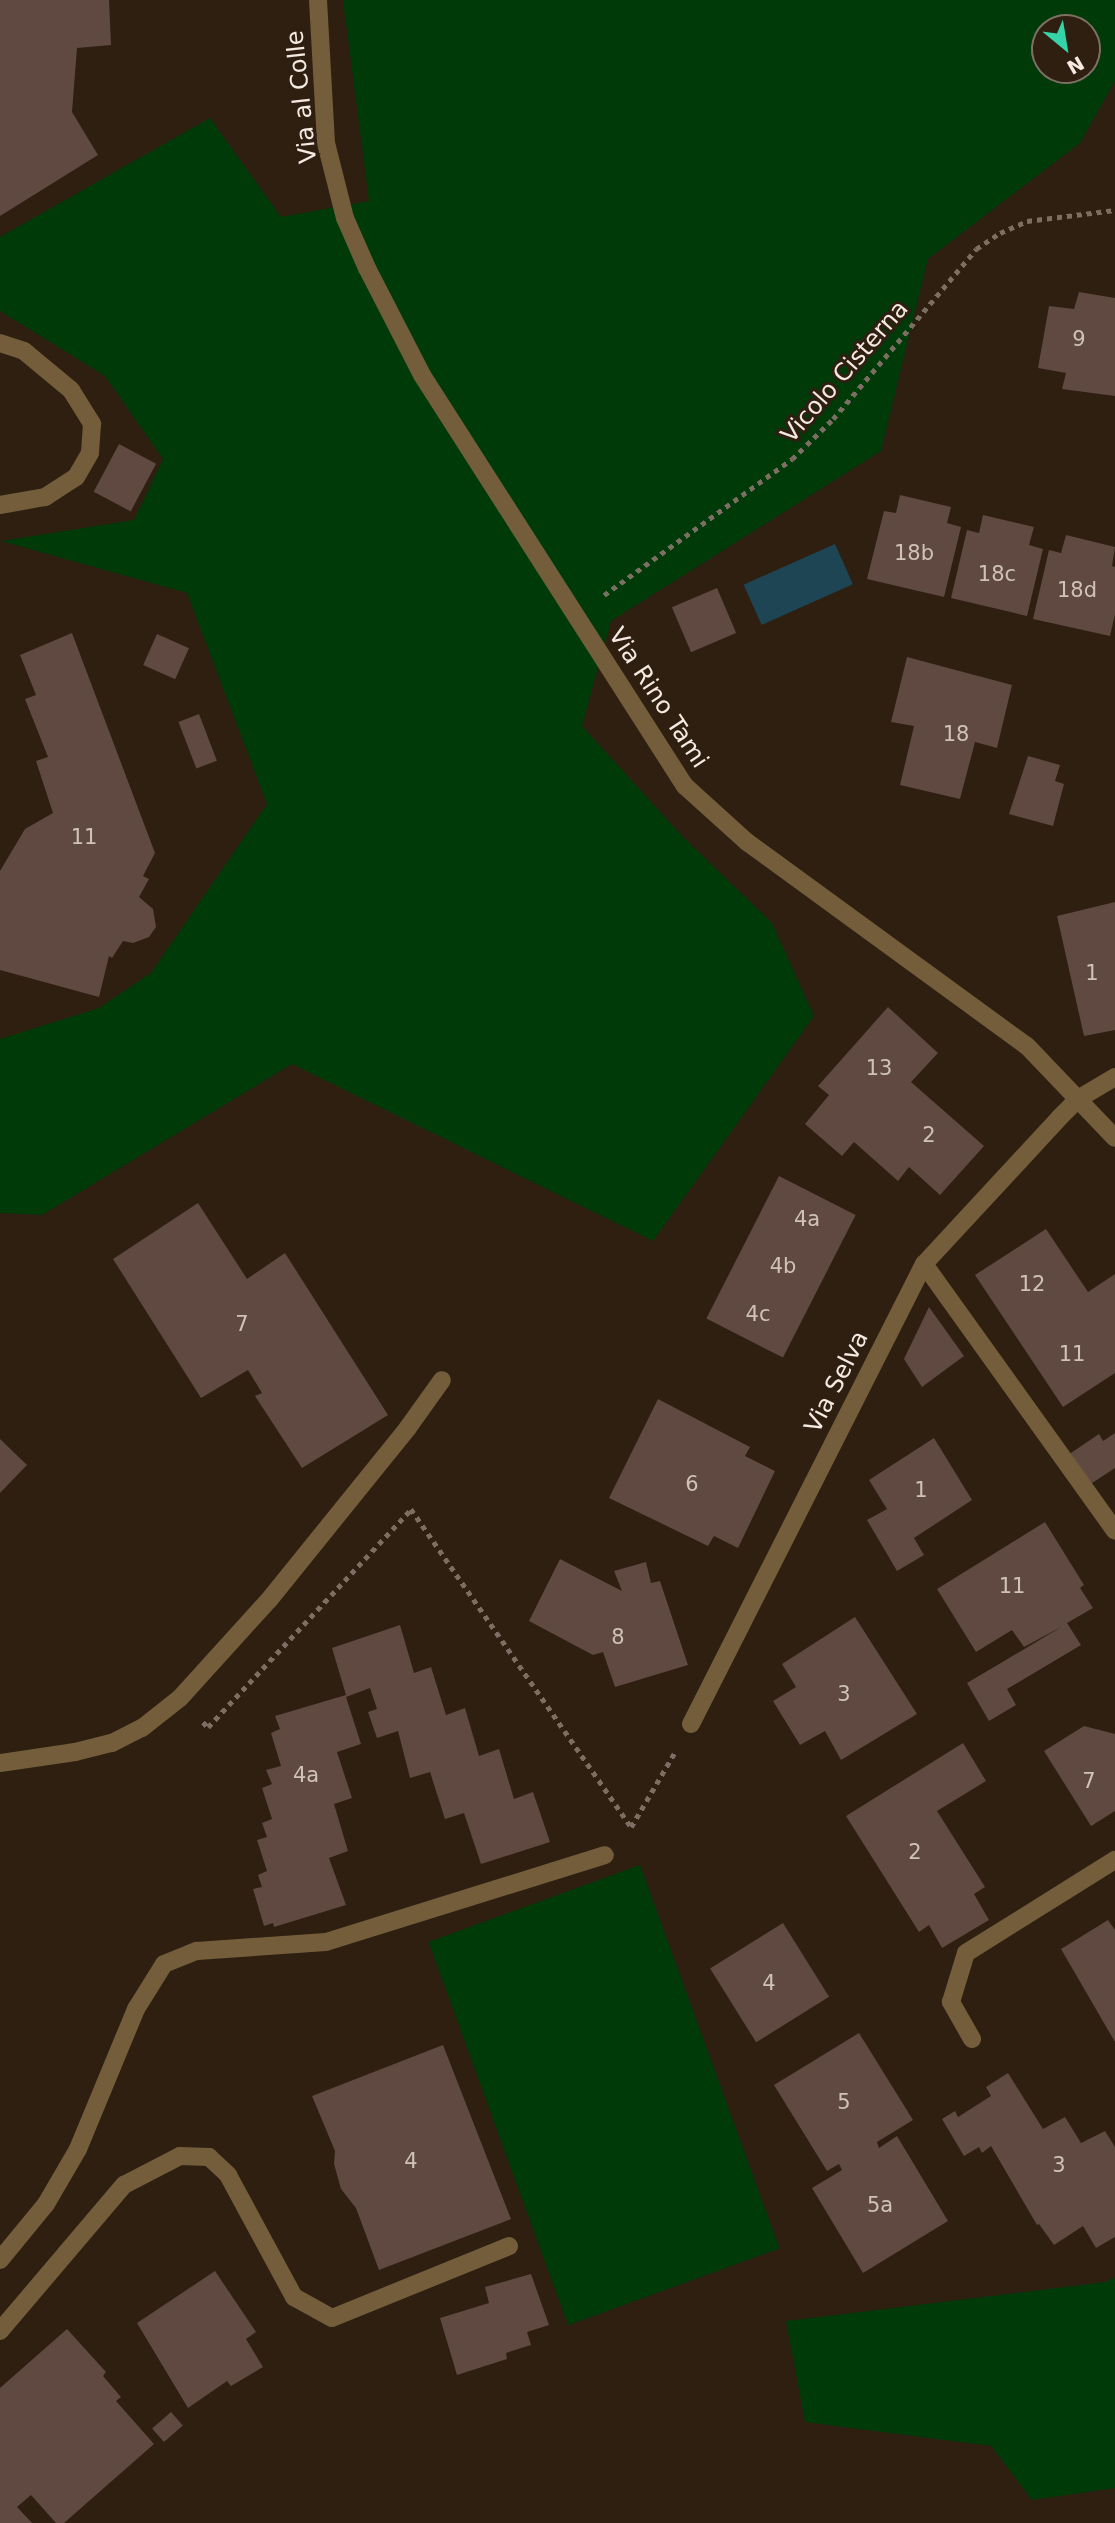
<!DOCTYPE html>
<html>
<head>
<meta charset="utf-8">
<style>
  body { margin:0 }
  #map { position:relative; width:1115px; height:2523px; overflow:hidden; background:#2e1f11; font-family:"DejaVu Sans",sans-serif }
  div>[style] { position:absolute }
  [style*='--x'] { left:calc(var(--x)*1px); top:calc(var(--y)*1px); width:calc(var(--w)*1px); rotate:calc(var(--a)*1deg) }
  .green>* { inset:0; background:#003a09; transform-origin:0 0 }
  .water>* { inset:0; background:#1e4554; transform-origin:0 0 }
  .building>* { inset:0; background:#5f4940; transform-origin:0 0 }
  .path>* { height:4.5px; margin-top:-2.25px; transform-origin:0; background:repeating-linear-gradient(90deg,#7c6e62 0 5px,transparent 0 10px) }
  .minor>* { height:18px; margin:-9px; padding:0 9px; transform-origin:9px; border-radius:9px; background:#735d3b }
  span { translate:-50% -50%; white-space:nowrap; text-align:center; line-height:1.15; -webkit-text-stroke:6px #2e1f11; paint-order:stroke }
  .number-label { font-size:21px; color:#d0c2b9 }
  .number-label span { -webkit-text-stroke-width:0 }
  .street-label { font-size:24px; color:#f5eae1 }
  .north { position:absolute; left:1031px; top:14px; width:70px; height:70px; box-sizing:border-box; background:#2e1f11; border:2px solid #7e7064; border-radius:50%; rotate:150deg; font-size:19px; font-weight:700; line-height:28px; text-align:center; color:#f5eae1 }
  .north::after { content:''; display:block; margin:auto; width:24px; height:32px; background:#34d4a8; clip-path:polygon(50% 0,100% 100%,50% 72%,0 100%) }
</style>
</head>
<body>
<div id="map">
  <div class="green">
    <i style="clip-path:polygon(evenodd,343px 0,1115px 0,1115px 81px,1080px 143px,928px 259px,881px 451px,611px 621px,582px 726px,683px 837px,772px 923px,814px 1016px,653px 1241px,292px 1064px,42px 1215px,0 1213px,0 1039px,99px 1008px,151px 973px,267px 804px,187px 593px,1px 541px,134px 520px,163px 459px,105px 376px,0 311px,0 237px,210px 118px,281px 217px,369px 201px,343px 0,1045px 28px,1087px 28px,1087px 70px,1045px 70px,1045px 28px)"></i>
    <i style="left:640px;top:1865px;width:408px;height:225px;rotate:70deg"></i>
    <i style="clip-path:polygon(1115px 2277px,1115px 2488px,1032px 2500px,991px 2446px,805px 2422px,786px 2321px,1106px 2282px)"></i>
  </div>
  <div class="water">
    <i style="left:835px;top:544px;width:44px;height:100px;rotate:66deg"></i>
  </div>
  <div class="building">
    <i style="clip-path:polygon(0 0,109px 0,111px 45px,77px 48px,72px 112px,98px 155px,0 216px)"></i>
    <i style="clip-path:polygon(1079px 292px,1115px 298px,1115px 396px,1062px 389px,1066px 373px,1038px 368px,1049px 306px,1074px 309px)"></i>
    <i style="left:119px;top:444px;width:42px;height:54px;rotate:28deg"></i>
    <i style="clip-path:polygon(900px 495px,951px 507px,947px 523px,961px 527px,944px 597px,867px 579px,884px 511px,896px 513px)"></i>
    <i style="clip-path:polygon(983px 515px,1034px 527px,1029px 545px,1043px 549px,1027px 616px,951px 598px,967px 530px,979px 533px)"></i>
    <i style="clip-path:polygon(1066px 535px,1115px 547px,1112px 566px,1115px 567px,1115px 614px,1110px 636px,1033px 619px,1049px 550px,1061px 553px)"></i>
    <i style="left:717px;top:588px;width:49px;height:49px;rotate:67deg"></i>
    <i style="clip-path:polygon(72px 633px,155px 853px,143px 876px,149px 879px,139px 897px,153px 909px,156px 927px,149px 937px,133px 943px,123px 941px,112px 958px,109px 956px,99px 997px,0 970px,0 871px,25px 829px,53px 813px,36px 761px,48px 757px,25px 699px,36px 695px,20px 655px)"></i>
    <i style="left:157px;top:634px;width:35px;height:34px;rotate:24deg"></i>
    <i style="clip-path:polygon(907px 657px,1012px 685px,997px 748px,975px 742px,960px 799px,900px 785px,914px 726px,891px 722px)"></i>
    <i style="left:199px;top:714px;width:50px;height:22px;rotate:69deg"></i>
    <i style="clip-path:polygon(1028px 756px,1060px 765px,1055px 781px,1064px 784px,1053px 826px,1009px 814px)"></i>
    <i style="clip-path:polygon(1115px 902px,1115px 1030px,1084px 1036px,1057px 916px)"></i>
    <i style="clip-path:polygon(888px 1007px,938px 1053px,911px 1082px,984px 1146px,940px 1195px,909px 1167px,898px 1181px,854px 1142px,842px 1156px,805px 1124px,829px 1095px,818px 1086px)"></i>
    <i style="left:779px;top:1176px;width:86px;height:160px;rotate:27deg"></i>
    <i style="clip-path:polygon(198px 1203px,247px 1279px,285px 1253px,388px 1415px,302px 1468px,255px 1396px,262px 1393px,248px 1370px,201px 1398px,113px 1259px)"></i>
    <i style="clip-path:polygon(1046px 1229px,1088px 1292px,1115px 1274px,1115px 1373px,1063px 1407px,975px 1275px)"></i>
    <i style="clip-path:polygon(929px 1307px,964px 1356px,922px 1387px,904px 1359px)"></i>
    <i style="clip-path:polygon(658px 1399px,750px 1447px,745px 1456px,775px 1471px,738px 1548px,714px 1536px,708px 1546px,609px 1498px)"></i>
    <i style="clip-path:polygon(1115px 1433px,1115px 1468px,1089px 1485px,1068px 1455px,1099px 1434px,1103px 1441px)"></i>
    <i style="clip-path:polygon(934px 1438px,972px 1500px,914px 1538px,924px 1555px,897px 1571px,867px 1520px,887px 1509px,869px 1480px)"></i>
    <i style="clip-path:polygon(0 1439px,27px 1465px,0 1493px)"></i>
    <i style="clip-path:polygon(1045px 1522px,1084px 1585px,1080px 1588px,1093px 1608px,1067px 1623px,1081px 1645px,1007px 1689px,1016px 1705px,989px 1721px,967px 1683px,1063px 1626px,1024px 1647px,1012px 1630px,976px 1652px,937px 1589px)"></i>
    <i style="clip-path:polygon(560px 1559px,622px 1591px,614px 1571px,646px 1562px,651px 1583px,660px 1581px,688px 1665px,615px 1687px,603px 1652px,593px 1655px,529px 1621px)"></i>
    <i style="clip-path:polygon(855px 1617px,917px 1714px,841px 1760px,825px 1731px,800px 1745px,773px 1701px,796px 1687px,782px 1664px)"></i>
    <i style="clip-path:polygon(400px 1625px,414px 1673px,431px 1667px,446px 1715px,465px 1708px,479px 1756px,499px 1749px,514px 1799px,533px 1792px,550px 1842px,481px 1864px,464px 1813px,445px 1819px,430px 1772px,410px 1778px,398px 1731px,377px 1738px,368px 1712px,377px 1709px,370px 1688px,346px 1697px,361px 1744px,337px 1752px,352px 1798px,334px 1804px,348px 1851px,329px 1858px,346px 1905px,274px 1927px,273px 1923px,264px 1926px,253px 1889px,262px 1887px,258px 1875px,267px 1871px,257px 1840px,267px 1837px,262px 1823px,272px 1819px,262px 1788px,272px 1784px,266px 1770px,281px 1766px,271px 1733px,280px 1729px,275px 1716px,346px 1695px,332px 1648px)"></i>
    <i style="clip-path:polygon(1084px 1726px,1115px 1734px,1115px 1811px,1091px 1826px,1044px 1751px)"></i>
    <i style="clip-path:polygon(963px 1743px,986px 1781px,937px 1811px,985px 1887px,974px 1894px,989px 1920px,942px 1948px,929px 1925px,919px 1932px,846px 1816px)"></i>
    <i style="clip-path:polygon(1108px 1920px,1115px 1930px,1115px 2042px,1061px 1949px)"></i>
    <i style="left:783px;top:1923px;width:87px;height:86px;rotate:58deg"></i>
    <i style="clip-path:polygon(859px 2033px,913px 2120px,877px 2142px,879px 2148px,897px 2136px,948px 2221px,863px 2273px,812px 2188px,842px 2170px,839px 2164px,827px 2171px,774px 2085px)"></i>
    <i style="clip-path:polygon(443px 2045px,511px 2219px,379px 2270px,356px 2208px,341px 2189px,334px 2164px,335px 2151px,312px 2096px)"></i>
    <i style="clip-path:polygon(1008px 2073px,1043px 2129px,1065px 2117px,1081px 2143px,1105px 2131px,1115px 2147px,1115px 2237px,1096px 2248px,1083px 2226px,1054px 2245px,1039px 2224px,1037px 2225px,991px 2146px,982px 2153px,979px 2147px,964px 2156px,942px 2119px,955px 2111px,958px 2117px,991px 2096px,986px 2087px)"></i>
    <i style="clip-path:polygon(215px 2271px,256px 2332px,246px 2339px,263px 2367px,231px 2386px,227px 2381px,188px 2408px,137px 2323px)"></i>
    <i style="clip-path:polygon(531px 2274px,549px 2325px,527px 2332px,531px 2345px,506px 2353px,507px 2359px,457px 2375px,440px 2318px,489px 2303px,485px 2287px)"></i>
    <i style="clip-path:polygon(67px 2329px,106px 2372px,103px 2376px,121px 2397px,116px 2401px,154px 2444px,64px 2523px,56px 2523px,31px 2495px,17px 2507px,32px 2523px,0 2523px,0 2388px)"></i>
    <i style="left:171px;top:2412px;width:18px;height:25px;rotate:49deg"></i>
  </div>
  <div class="path">
    <i style="--x:604;--y:595;--w:232;--a:-35.9"></i>
    <i style="--x:792;--y:459;--w:57;--a:-44.3"></i>
    <i style="--x:833;--y:419;--w:222;--a:-49.9"></i>
    <i style="--x:976;--y:249;--w:29;--a:-34"></i>
    <i style="--x:1000;--y:233;--w:30;--a:-24"></i>
    <i style="--x:1027;--y:221;--w:89;--a:-7.1"></i>
    <i style="--x:203;--y:1722;--w:7;--a:45"></i>
    <i style="--x:208;--y:1727;--w:298;--a:-47"></i>
    <i style="--x:411;--y:1509;--w:387;--a:55.3"></i>
    <i style="--x:631;--y:1827;--w:87;--a:-59.6"></i>
  </div>
  <div class="minor">
    <i style="--x:318;--y:0;--w:143;--a:86.8"></i>
    <i style="--x:326;--y:143;--w:77;--a:75.8"></i>
    <i style="--x:345;--y:218;--w:55;--a:66.3"></i>
    <i style="--x:367;--y:268;--w:120;--a:62.8"></i>
    <i style="--x:422;--y:375;--w:488;--a:57.4"></i>
    <i style="--x:685;--y:786;--w:84;--a:42.1"></i>
    <i style="--x:747;--y:842;--w:346;--a:36.1"></i>
    <i style="--x:1027;--y:1046;--w:127;--a:46.3"></i>
    <i style="--x:0;--y:343;--w:25;--a:18"></i>
    <i style="--x:24;--y:351;--w:61;--a:39.7"></i>
    <i style="--x:71;--y:390;--w:40;--a:58"></i>
    <i style="--x:92;--y:424;--w:29;--a:94"></i>
    <i style="--x:90;--y:453;--w:28;--a:120"></i>
    <i style="--x:76;--y:477;--w:37;--a:147"></i>
    <i style="--x:45;--y:497;--w:46;--a:169.9"></i>
    <i style="--x:924;--y:1264;--w:328;--a:54.4"></i>
    <i style="--x:691;--y:1724;--w:516;--a:-63.14"></i>
    <i style="--x:924;--y:1264;--w:200;--a:-47.2"></i>
    <i style="--x:1060;--y:1117;--w:25;--a:-45"></i>
    <i style="--x:1078;--y:1099;--w:43;--a:-30.7"></i>
    <i style="--x:0;--y:1763;--w:76;--a:-8.3"></i>
    <i style="--x:75;--y:1752;--w:38;--a:-14"></i>
    <i style="--x:112;--y:1743;--w:34;--a:-27"></i>
    <i style="--x:142;--y:1728;--w:48;--a:-38.3"></i>
    <i style="--x:180;--y:1698;--w:132;--a:-47.8"></i>
    <i style="--x:269;--y:1600;--w:220;--a:-51.1"></i>
    <i style="--x:407;--y:1429;--w:60;--a:-54.5"></i>
    <i style="--x:972;--y:2039;--w:43;--a:-119.6"></i>
    <i style="--x:951;--y:2002;--w:51;--a:-73"></i>
    <i style="--x:966;--y:1953;--w:176;--a:-32"></i>
    <i style="--x:0;--y:2260;--w:72;--a:-50.6"></i>
    <i style="--x:46;--y:2204;--w:64;--a:-59.8"></i>
    <i style="--x:78;--y:2149;--w:152;--a:-67.5"></i>
    <i style="--x:136;--y:2009;--w:53;--a:-58.1"></i>
    <i style="--x:164;--y:1964;--w:35;--a:-22"></i>
    <i style="--x:197;--y:1951;--w:129;--a:-4"></i>
    <i style="--x:326;--y:1942;--w:292;--a:-17.3"></i>
    <i style="--x:0;--y:2331;--w:192;--a:-49.7"></i>
    <i style="--x:124;--y:2185;--w:63;--a:-27.4"></i>
    <i style="--x:180;--y:2156;--w:29;--a:2"></i>
    <i style="--x:209;--y:2157;--w:26;--a:43"></i>
    <i style="--x:228;--y:2175;--w:139;--a:61.6"></i>
    <i style="--x:294;--y:2297;--w:43;--a:28.9"></i>
    <i style="--x:332;--y:2318;--w:191;--a:-22.1"></i>
  </div>
  <div class="number-label">
    <span style="left:1079px;top:339px">9</span>
    <span style="left:914px;top:553px">18b</span>
    <span style="left:997px;top:574px">18c</span>
    <span style="left:1077px;top:590px">18d</span>
    <span style="left:956px;top:734px">18</span>
    <span style="left:84px;top:837px">11</span>
    <span style="left:1092px;top:973px">1</span>
    <span style="left:879px;top:1068px">13</span>
    <span style="left:929px;top:1135px">2</span>
    <span style="left:807px;top:1219px">4a</span>
    <span style="left:783px;top:1266px">4b</span>
    <span style="left:1032px;top:1284px">12</span>
    <span style="left:758px;top:1314px">4c</span>
    <span style="left:242px;top:1324px">7</span>
    <span style="left:1072px;top:1354px">11</span>
    <span style="left:692px;top:1484px">6</span>
    <span style="left:921px;top:1490px">1</span>
    <span style="left:1012px;top:1586px">11</span>
    <span style="left:618px;top:1637px">8</span>
    <span style="left:844px;top:1694px">3</span>
    <span style="left:306px;top:1775px">4a</span>
    <span style="left:1089px;top:1781px">7</span>
    <span style="left:915px;top:1852px">2</span>
    <span style="left:769px;top:1983px">4</span>
    <span style="left:844px;top:2102px">5</span>
    <span style="left:411px;top:2161px">4</span>
    <span style="left:1059px;top:2165px">3</span>
    <span style="left:880px;top:2205px">5a</span>
  </div>
  <div class="street-label">
    <span style="left:302px;top:97px;rotate:-96deg">Via al Colle</span>
    <span style="left:845px;top:372px;rotate:-49deg">Vicolo Cisterna</span>
    <span style="left:658px;top:698px;rotate:57deg">Via Rino Tami</span>
    <span style="left:837px;top:1382px;rotate:-63deg">Via Selva</span>
  </div>
  <div class="north">N</div>
</div>
</body>
</html>
